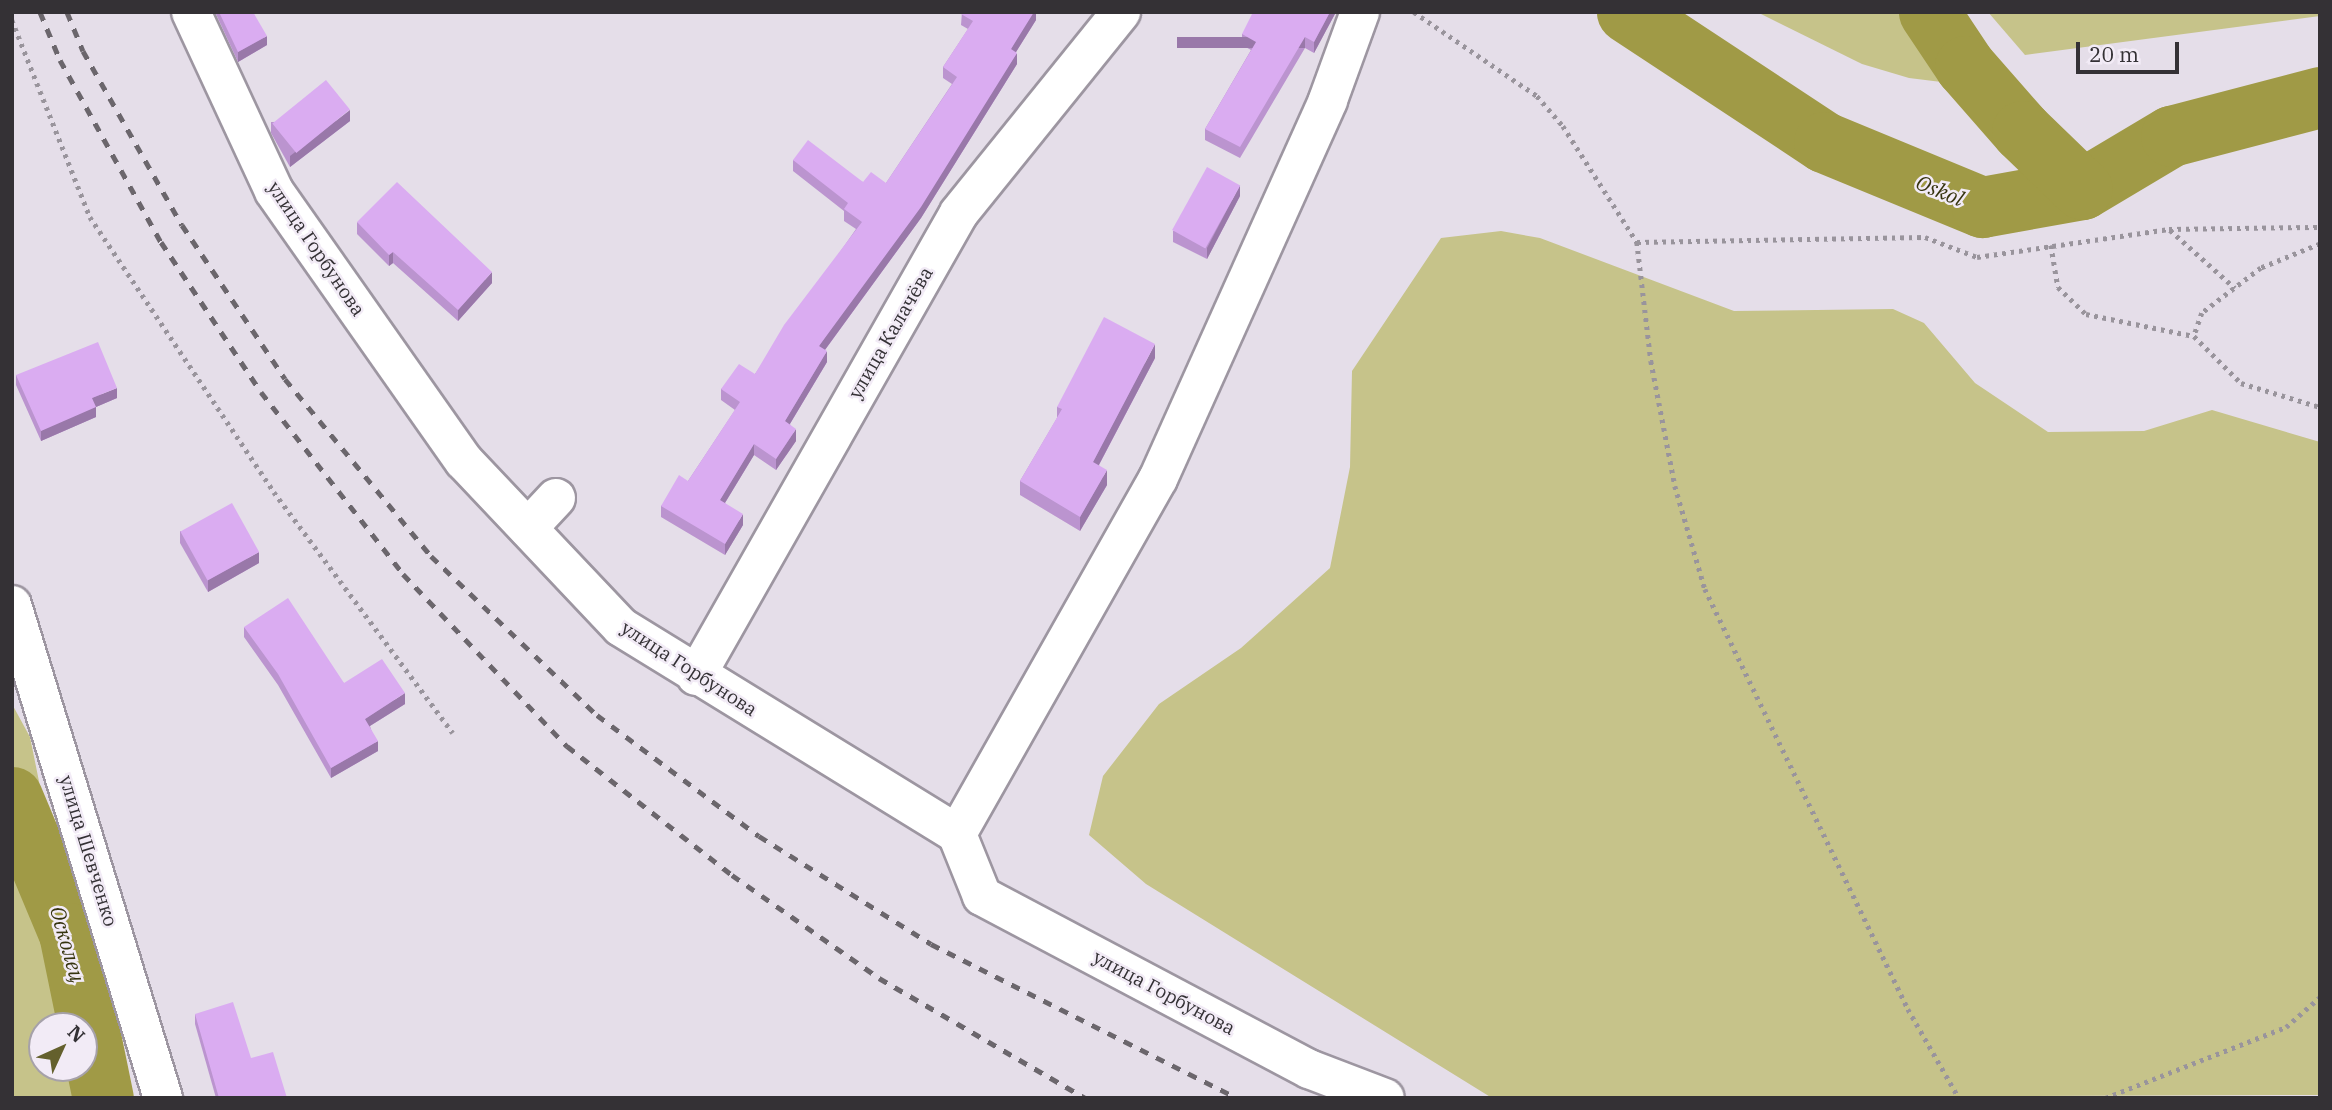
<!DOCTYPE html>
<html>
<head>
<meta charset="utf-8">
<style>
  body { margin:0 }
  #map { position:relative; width:2332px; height:1110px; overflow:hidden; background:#e5dee9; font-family:"IBM Plex Serif",serif }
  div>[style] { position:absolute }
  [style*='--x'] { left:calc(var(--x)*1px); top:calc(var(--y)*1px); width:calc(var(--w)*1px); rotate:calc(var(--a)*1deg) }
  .green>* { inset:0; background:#c6c38a }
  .river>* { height:61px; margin:-30.5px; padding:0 30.5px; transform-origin:30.5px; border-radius:30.5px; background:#a09a46 }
  .path>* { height:4.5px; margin-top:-2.25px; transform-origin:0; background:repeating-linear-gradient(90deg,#99949c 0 3.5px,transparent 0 8.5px) }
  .roads { filter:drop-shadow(2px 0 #9d96a1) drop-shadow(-2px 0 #9d96a1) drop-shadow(0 2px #9d96a1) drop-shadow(0 -2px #9d96a1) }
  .minor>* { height:38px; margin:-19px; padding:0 19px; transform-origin:19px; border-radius:19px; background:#fff }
  .rail>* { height:5px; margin-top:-2.5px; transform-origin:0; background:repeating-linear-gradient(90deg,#6b666c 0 9px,transparent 0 18px) }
  .wall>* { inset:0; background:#bb94cf }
  .shaded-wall>* { inset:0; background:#9978a9; transform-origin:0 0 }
  .building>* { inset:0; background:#daacf1; transform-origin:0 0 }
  span { translate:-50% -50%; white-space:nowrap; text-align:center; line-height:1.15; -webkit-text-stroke:5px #f2ebf6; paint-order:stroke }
  .street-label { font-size:19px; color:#343135 }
  .water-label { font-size:21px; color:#36340f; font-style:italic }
  .frame { position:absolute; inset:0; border:14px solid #343135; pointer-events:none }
  .north { position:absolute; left:28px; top:1012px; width:70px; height:70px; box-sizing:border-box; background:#f2ebf6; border:2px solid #a6a1a9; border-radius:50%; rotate:45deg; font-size:19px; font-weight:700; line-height:28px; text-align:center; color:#343135 }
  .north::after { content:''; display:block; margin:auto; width:24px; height:32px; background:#64602d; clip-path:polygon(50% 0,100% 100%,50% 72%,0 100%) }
  .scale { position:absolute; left:2076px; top:42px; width:103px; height:32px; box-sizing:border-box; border:4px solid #343135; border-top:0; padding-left:9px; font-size:21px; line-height:24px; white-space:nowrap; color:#343135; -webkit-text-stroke:5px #f2ebf6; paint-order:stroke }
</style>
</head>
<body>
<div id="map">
  <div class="green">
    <i style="clip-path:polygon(1757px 12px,1919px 12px,1982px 87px,1909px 78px,1862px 64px)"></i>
    <i style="clip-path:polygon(1988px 12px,2320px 12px,2320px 16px,2025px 55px)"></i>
    <i style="clip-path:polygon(1501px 231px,1540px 238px,1734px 311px,1893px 309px,1924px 323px,1975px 383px,2048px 432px,2144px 431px,2212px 410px,2320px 442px,2320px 1095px,1492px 1098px,1146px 884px,1089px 835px,1103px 776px,1159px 704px,1241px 648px,1330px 568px,1350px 467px,1352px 371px,1441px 238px)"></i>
    <i style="clip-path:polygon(evenodd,12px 704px,30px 737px,71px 939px,127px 1098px,12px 1098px,12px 704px,42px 1026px,84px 1026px,84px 1068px,42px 1068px,42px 1026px)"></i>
  </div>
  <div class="river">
    <i style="--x:1627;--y:12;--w:236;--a:33.4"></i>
    <i style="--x:1824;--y:142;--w:171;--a:22.4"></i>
    <i style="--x:1982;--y:207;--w:102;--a:-10.2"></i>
    <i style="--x:2082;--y:189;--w:104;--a:-30.8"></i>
    <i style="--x:2171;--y:136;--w:154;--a:-14.7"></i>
    <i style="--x:1929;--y:12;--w:65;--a:56.3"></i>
    <i style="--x:1965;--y:66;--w:86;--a:48.8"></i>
    <i style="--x:2022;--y:131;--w:83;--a:44"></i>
    <i style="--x:12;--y:797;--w:147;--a:67.3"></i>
    <i style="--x:69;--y:933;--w:168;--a:78.4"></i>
  </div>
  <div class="path">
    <i style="--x:1414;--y:12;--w:149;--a:34.3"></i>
    <i style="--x:1537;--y:96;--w:40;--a:49"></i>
    <i style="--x:1563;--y:126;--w:138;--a:57.5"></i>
    <i style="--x:1637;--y:242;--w:120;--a:83.3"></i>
    <i style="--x:1651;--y:361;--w:127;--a:79.1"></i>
    <i style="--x:1675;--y:486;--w:107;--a:73.8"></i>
    <i style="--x:1705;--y:589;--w:466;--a:64.2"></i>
    <i style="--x:1908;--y:1009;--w:103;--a:60.2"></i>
    <i style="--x:12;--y:20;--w:212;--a:68.4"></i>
    <i style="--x:90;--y:217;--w:331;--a:56.2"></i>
    <i style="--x:274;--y:492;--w:300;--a:53.4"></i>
    <i style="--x:2170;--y:230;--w:87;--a:41.7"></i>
    <i style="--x:1637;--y:242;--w:288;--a:-1"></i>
    <i style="--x:1925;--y:237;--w:56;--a:21"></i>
    <i style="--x:1977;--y:257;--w:194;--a:-8.3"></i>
    <i style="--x:2169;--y:229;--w:151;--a:-0.8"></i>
    <i style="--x:2320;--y:244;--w:64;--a:157.9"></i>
    <i style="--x:2261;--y:268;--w:74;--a:142.7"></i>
    <i style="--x:2202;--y:313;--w:24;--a:109"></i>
    <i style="--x:2194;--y:336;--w:66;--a:45"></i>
    <i style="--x:2241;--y:383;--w:83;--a:16.9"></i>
    <i style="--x:2051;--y:245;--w:43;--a:80.5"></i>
    <i style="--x:2058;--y:287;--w:39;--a:44"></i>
    <i style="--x:2086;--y:314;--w:110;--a:11.5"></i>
    <i style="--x:2105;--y:1098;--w:194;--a:-21.4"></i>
    <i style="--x:2286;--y:1027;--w:45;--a:-41.4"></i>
  </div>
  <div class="roads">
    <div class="minor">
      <i style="--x:191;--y:12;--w:197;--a:65.1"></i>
      <i style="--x:274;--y:191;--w:330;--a:54.9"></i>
      <i style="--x:464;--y:461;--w:228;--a:46.6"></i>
      <i style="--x:621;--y:627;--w:395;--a:31.6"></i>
      <i style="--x:957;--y:834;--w:67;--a:68"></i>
      <i style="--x:982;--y:896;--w:370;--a:27.9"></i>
      <i style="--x:1309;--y:1069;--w:81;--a:20.9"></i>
      <i style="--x:528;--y:528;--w:41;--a:-47"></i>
      <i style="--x:12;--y:605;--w:516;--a:72.97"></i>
      <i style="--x:696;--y:676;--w:532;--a:-60.4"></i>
      <i style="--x:959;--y:213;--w:258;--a:-51.1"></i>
      <i style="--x:957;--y:834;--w:408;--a:-60.5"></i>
      <i style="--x:1158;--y:479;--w:415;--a:-65.8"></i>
      <i style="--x:1328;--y:100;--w:94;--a:-70"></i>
    </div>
  </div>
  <div class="rail">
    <i style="--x:40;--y:12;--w:52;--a:67.4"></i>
    <i style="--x:60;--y:60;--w:208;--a:61"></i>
    <i style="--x:161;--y:242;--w:180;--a:56.3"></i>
    <i style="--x:261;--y:392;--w:231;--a:52"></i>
    <i style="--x:403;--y:574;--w:238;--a:46.4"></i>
    <i style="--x:567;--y:746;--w:209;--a:38"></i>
    <i style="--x:732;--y:875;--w:179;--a:35"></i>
    <i style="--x:879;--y:978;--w:238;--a:30.2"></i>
    <i style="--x:67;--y:12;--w:42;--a:67.7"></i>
    <i style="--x:83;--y:51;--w:200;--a:60.4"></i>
    <i style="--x:182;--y:225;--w:185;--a:56.2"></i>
    <i style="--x:285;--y:379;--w:229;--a:50.5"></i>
    <i style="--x:431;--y:556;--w:230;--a:43.8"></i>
    <i style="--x:597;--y:715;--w:202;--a:36.8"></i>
    <i style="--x:759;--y:836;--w:203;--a:32.1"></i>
    <i style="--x:931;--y:944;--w:343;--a:26.7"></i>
  </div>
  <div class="wall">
    <i style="clip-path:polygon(215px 12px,253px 12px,267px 45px,238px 62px)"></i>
    <i style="clip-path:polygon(962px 12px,1037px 12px,1036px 14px,1036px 20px,1016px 52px,1017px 64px,921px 218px,825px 350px,827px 362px,790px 424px,796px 441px,776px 470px,754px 455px,725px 503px,743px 525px,725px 555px,661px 517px,661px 506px,688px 481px,735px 410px,721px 400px,721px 389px,755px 374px,856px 229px,844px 221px,844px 211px,793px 171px,793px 160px,863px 182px,886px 183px,952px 84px,943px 78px,943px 67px,968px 29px,961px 25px)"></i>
    <i style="clip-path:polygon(1336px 12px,1314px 53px,1305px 48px,1240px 158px,1205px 140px,1205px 129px,1251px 50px,1242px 45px,1242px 34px)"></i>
    <i style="clip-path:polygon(350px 121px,290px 167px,271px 133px,271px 122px)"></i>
    <i style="clip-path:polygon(1240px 196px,1207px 259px,1173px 242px,1173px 231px)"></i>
    <i style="clip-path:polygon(357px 222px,492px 283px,458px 321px,393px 263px,389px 266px,357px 234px)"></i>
    <i style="clip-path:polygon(1155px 358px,1099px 465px,1107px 485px,1080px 531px,1020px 495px,1020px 481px,1057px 418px,1057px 407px)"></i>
    <i style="clip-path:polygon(16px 375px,117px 398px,96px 407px,96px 417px,41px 441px,16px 385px)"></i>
    <i style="clip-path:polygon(180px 531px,259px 563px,208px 592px,180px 543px)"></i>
    <i style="clip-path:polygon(244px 627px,344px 683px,405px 704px,370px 726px,378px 751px,331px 778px,278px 685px,244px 637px)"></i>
    <i style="clip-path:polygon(195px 1014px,287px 1098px,216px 1098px,195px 1024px)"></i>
  </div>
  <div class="shaded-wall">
    <i style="clip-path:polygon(1032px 12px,1037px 12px,1036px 14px,1036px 20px,1011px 60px,1011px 49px)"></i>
    <i style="clip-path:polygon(1330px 12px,1336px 12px,1314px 53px,1314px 42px)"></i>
    <i style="clip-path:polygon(267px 36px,267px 45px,238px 62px,238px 52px)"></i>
    <i style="left:1305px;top:37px;width:11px;height:128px;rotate:90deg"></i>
    <i style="clip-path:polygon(1017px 53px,1017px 64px,921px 218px,819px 358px,819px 346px)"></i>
    <i style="clip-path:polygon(350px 110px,350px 121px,290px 167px,290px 156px)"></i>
    <i style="clip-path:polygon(1240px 185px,1240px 196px,1207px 259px,1207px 248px)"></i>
    <i style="clip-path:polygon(393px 252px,393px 263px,389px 266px,389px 255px)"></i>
    <i style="clip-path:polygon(492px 272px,492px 283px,458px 321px,458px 310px)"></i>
    <i style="clip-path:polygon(1155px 344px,1155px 358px,1093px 476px,1093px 462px)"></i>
    <i style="clip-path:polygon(827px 351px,827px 362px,785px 432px,785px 421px)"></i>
    <i style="clip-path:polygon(117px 388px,117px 398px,96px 407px,96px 417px,41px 441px,41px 431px,92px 398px)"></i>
    <i style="clip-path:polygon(796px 429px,796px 441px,776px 470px,776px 459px)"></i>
    <i style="clip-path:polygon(754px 444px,754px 455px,720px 511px,720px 500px)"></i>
    <i style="clip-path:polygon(1107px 470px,1107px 485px,1080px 531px,1080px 517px)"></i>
    <i style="clip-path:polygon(743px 514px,743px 525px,725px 555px,725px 544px)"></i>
    <i style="clip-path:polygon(259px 552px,259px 563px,208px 592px,208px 580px)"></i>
    <i style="clip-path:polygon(405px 693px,405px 704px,365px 729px,365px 719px)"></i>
    <i style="clip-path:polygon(378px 741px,378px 751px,331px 778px,331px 768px)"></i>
  </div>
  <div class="building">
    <i style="clip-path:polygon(219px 12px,253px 12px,267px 36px,238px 52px)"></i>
    <i style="clip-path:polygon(962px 12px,1034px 12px,1011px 49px,1017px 53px,921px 207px,819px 346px,827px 351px,785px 421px,796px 429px,776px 459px,754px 444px,720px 500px,743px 514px,725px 544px,661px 506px,679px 475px,688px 481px,740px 402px,721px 389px,739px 364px,755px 374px,784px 325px,862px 222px,844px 209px,848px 203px,793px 160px,808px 140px,863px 182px,871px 172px,886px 183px,957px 77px,943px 67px,973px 21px,961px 14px)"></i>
    <i style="clip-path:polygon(1253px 12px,1330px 12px,1314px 42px,1305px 37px,1240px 147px,1205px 129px,1256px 42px,1242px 34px)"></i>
    <i style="left:326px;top:80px;width:38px;height:69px;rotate:51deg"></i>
    <i style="left:1207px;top:167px;width:38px;height:72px;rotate:29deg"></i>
    <i style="clip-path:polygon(397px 182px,492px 272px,458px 310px,393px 252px,389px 255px,357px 222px)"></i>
    <i style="clip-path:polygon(1104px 317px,1155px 344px,1093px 462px,1107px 470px,1080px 517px,1020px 481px,1062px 409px,1057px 407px)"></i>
    <i style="clip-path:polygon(98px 342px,117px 388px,92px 398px,96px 407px,41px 431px,16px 375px)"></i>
    <i style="left:232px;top:503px;width:56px;height:59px;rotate:61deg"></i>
    <i style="clip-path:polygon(288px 598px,344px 683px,382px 659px,405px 693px,365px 719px,378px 741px,331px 768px,278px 674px,244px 627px)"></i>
    <i style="clip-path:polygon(233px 1002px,251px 1058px,273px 1052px,287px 1098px,219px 1098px,195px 1014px)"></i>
  </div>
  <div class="street-label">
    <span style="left:316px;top:249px;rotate:56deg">улица Горбунова</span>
    <span style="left:891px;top:333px;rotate:-60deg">улица Калачёва</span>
    <span style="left:689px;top:669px;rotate:33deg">улица Горбунова</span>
    <span style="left:88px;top:851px;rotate:73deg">улица Шевченко</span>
    <span style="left:1164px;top:993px;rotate:28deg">улица Горбунова</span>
  </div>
  <div class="water-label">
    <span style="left:1940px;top:190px;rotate:22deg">Oskol</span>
    <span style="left:68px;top:944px;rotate:74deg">Осколец</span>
  </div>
  <div class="frame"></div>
  <div class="north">N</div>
  <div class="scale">20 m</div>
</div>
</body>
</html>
